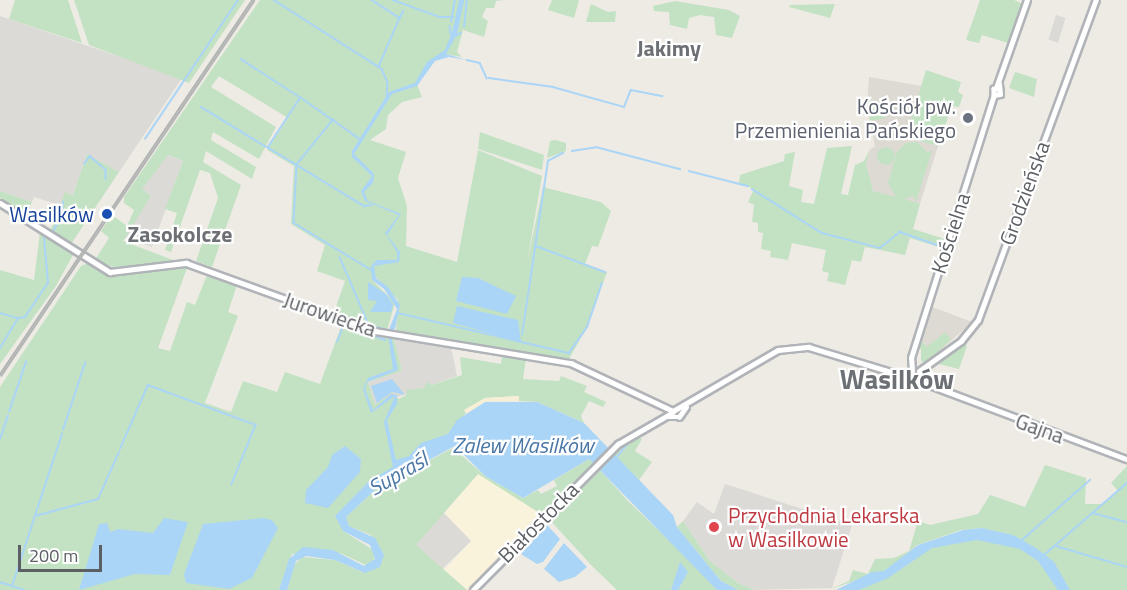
<!DOCTYPE html>
<html>
<head>
<meta charset="utf-8">
<style>
  body { margin:0 }
  #map { position:relative; width:1127px; height:590px; overflow:hidden; background:#edebe4; font-family:"Titillium Web",sans-serif }
  div>[style] { position:absolute }
  [style*='--x'] { left:calc(var(--x)*1px); top:calc(var(--y)*1px); width:calc(var(--w)*1px); rotate:calc(var(--a)*1deg) }
  .commercial>* { inset:0; background:#faf3dc }
  .industrial>* { inset:0; background:#dcdad6; transform-origin:0 0 }
  .education>* { inset:0; background:#dcdad2 }
  .green>* { inset:0; background:#c3e2c3 }
  .round { border-radius:50% }
  .sand>* { inset:0; background:#f6efd6 }
  .water>* { inset:0; background:#abd5f6 }
  .stream>* { height:1.5px; margin:-0.75px; padding:0 0.75px; transform-origin:0.75px; border-radius:0.75px; background:#abd5f6 }
  .river>* { height:5px; margin:-2.5px; padding:0 2.5px; transform-origin:2.5px; border-radius:2.5px; background:#abd5f6 }
  .roads { filter:drop-shadow(2px 0 #b0b3b7) drop-shadow(-2px 0 #b0b3b7) drop-shadow(0 2px #b0b3b7) drop-shadow(0 -2px #b0b3b7) }
  .secondary>* { height:4.5px; margin:-2.25px; padding:0 2.25px; transform-origin:2.25px; border-radius:2.25px; background:#fff }
  .rail>* { height:4px; margin-top:-2px; transform-origin:0; background:repeating-linear-gradient(90deg,#fff 0 4.5px,#b2b3b3 0 9px); box-sizing:border-box; border-block:2px solid #b2b3b3 }
  .dots>* { width:16px; height:16px; translate:-50% -50%; box-sizing:border-box; border:3px solid #fff; border-radius:50% }
  span { translate:-50% -50%; white-space:nowrap; text-align:center; line-height:1.15; -webkit-text-stroke:4.5px #fff; paint-order:stroke }
  .worship-label { font-size:21px; color:#5b616d }
  .right { translate:-100% -50%; text-align:right }
  .street-label { font-size:21px; color:#5c5f63 }
  .transit-label { font-size:21px; color:#164399 }
  .health-label { font-size:21px; color:#be3a42 }
  .left { translate:0 -50%; text-align:left }
  .neighbourhood-label { font-size:22px; color:#6d7175; font-weight:700 }
  .water-label { font-size:22px; color:#4b77a6; font-style:italic }
  .district-label { font-size:27px; color:#6d7175; font-weight:700 }
  .scale { position:absolute; left:18px; top:545px; width:84px; height:27px; box-sizing:border-box; border:3px solid #5c5f63; border-top:0; padding-left:8px; font-size:18px; line-height:21px; white-space:nowrap; color:#5c5f63; -webkit-text-stroke:4px #fff; paint-order:stroke }
</style>
</head>
<body>
<div id="map">
  <div class="commercial">
    <i style="clip-path:polygon(479px 473px,540px 513px,467px 590px,444px 570px,471px 541px,444px 513px)"></i>
  </div>
  <div class="industrial">
    <i style="left:1056px;top:15px;width:10px;height:26px;rotate:17deg"></i>
    <i style="clip-path:polygon(0 16px,182px 78px,119px 172px,87px 154px,73px 195px,65px 193px,60px 205px,34px 197px,32px 202px,0 191px)"></i>
    <i style="clip-path:polygon(167px 155px,183px 161px,152px 247px,123px 237px,151px 196px,141px 189px)"></i>
    <i style="clip-path:polygon(394px 339px,451px 347px,457px 376px,375px 405px,368px 382px,402px 371px)"></i>
    <i style="clip-path:polygon(725px 484px,852px 525px,832px 588px,756px 590px,738px 583px,710px 561px,683px 521px,697px 502px,714px 514px)"></i>
    <i style="left:444px;top:513px;width:39px;height:43px;rotate:46deg"></i>
  </div>
  <div class="education">
    <i style="clip-path:polygon(869px 77px,922px 86px,906px 137px,938px 146px,920px 204px,873px 191px,866px 163px,870px 149px,875px 147px,867px 107px)"></i>
    <i style="clip-path:polygon(930px 306px,972px 322px,934px 356px,920px 338px)"></i>
  </div>
  <div class="green">
    <i style="clip-path:polygon(15px 0,68px 0,82px 43px,9px 19px)"></i>
    <i style="clip-path:polygon(74px 0,245px 0,189px 83px,89px 45px)"></i>
    <i style="clip-path:polygon(260px 0,504px 0,496px 1px,494px 8px,486px 8px,482px 17px,488px 21px,484px 37px,463px 30px,457px 52px,462px 57px,445px 54px,428px 63px,417px 84px,422px 97px,402px 102px,388px 115px,386px 129px,370px 140px,406px 152px,398px 178px,407px 206px,406px 246px,457px 262px,478px 150px,542px 176px,527px 263px,543px 187px,601px 202px,611px 211px,598px 247px,592px 246px,585px 264px,607px 272px,587px 327px,569px 359px,396px 331px,398px 300px,375px 276px,372px 280px,395px 303px,387px 330px,334px 312px,345px 281px,317px 271px,325px 245px,291px 224px,294px 166px,267px 150px,288px 118px,219px 76px,211px 87px,276px 127px,259px 159px,213px 132px,211px 140px,256px 167px,252px 179px,206px 151px,203px 162px,241px 185px,212px 267px,196px 261px,218px 198px,210px 173px,200px 170px,171px 252px,165px 250px,177px 213px,165px 209px,183px 161px,168px 155px,142px 189px,151px 196px,123px 241px,173px 260px,119px 269px,95px 260px,109px 238px,101px 231px,112px 215px,127px 226px,134px 210px,124px 203px,124px 197px)"></i>
    <i style="clip-path:polygon(552px 0,579px 0,574px 18px,548px 10px)"></i>
    <i style="clip-path:polygon(980px 0,1014px 0,1025px 5px,1011px 44px,982px 35px,979px 43px,966px 40px)"></i>
    <i style="clip-path:polygon(675px 1px,729px 10px,740px 16px,732px 38px,716px 35px,714px 17px,700px 15px,689px 18px,687px 29px,670px 25px,669px 12px,654px 11px,653px 6px)"></i>
    <i style="clip-path:polygon(591px 4px,608px 12px,616px 11px,615px 22px,586px 22px)"></i>
    <i style="clip-path:polygon(835px 4px,830px 18px,789px 7px,790px 5px)"></i>
    <i style="clip-path:polygon(926px 70px,961px 82px,958px 92px,963px 95px,959px 107px,952px 106px,938px 146px,906px 137px)"></i>
    <i style="clip-path:polygon(1015px 72px,1037px 79px,1034px 97px,1009px 88px)"></i>
    <i style="clip-path:polygon(868px 101px,889px 106px,885px 118px,870px 121px)"></i>
    <i style="clip-path:polygon(480px 132px,544px 155px,542px 170px,478px 149px)"></i>
    <i style="clip-path:polygon(555px 140px,566px 143px,566px 151px,547px 158px,550px 141px)"></i>
    <i style="clip-path:polygon(917px 142px,927px 152px,932px 151px,916px 201px,913px 196px,904px 199px,920px 204px,913px 229px,945px 239px,942px 248px,910px 238px,905px 255px,865px 247px,861px 262px,852px 260px,845px 285px,827px 281px,829px 273px,822px 271px,826px 250px,792px 243px,788px 260px,770px 257px,771px 251px,761px 249px,763px 233px,758px 232px,758px 223px,752px 222px,754px 205px,748px 202px,754px 189px,739px 183px,740px 175px,784px 161px,785px 154px,795px 152px,789px 186px,803px 190px,801px 202px,814px 204px,827px 148px,852px 146px,841px 194px,848px 195px,855px 165px,864px 161px,870px 149px,866px 163px,873px 191px,896px 197px,888px 183px,897px 152px,906px 143px)"></i>
    <i class="round" style="left:877px;top:147px;width:18px;height:18px"></i>
    <i style="clip-path:polygon(87px 154px,119px 172px,71px 244px,50px 232px,65px 192px,73px 195px)"></i>
    <i style="clip-path:polygon(0 191px,32px 202px,28px 211px,24px 213px,0 198px)"></i>
    <i style="clip-path:polygon(40px 232px,74px 253px,56px 286px,0 364px,0 270px,34px 280px)"></i>
    <i style="clip-path:polygon(176px 262px,187px 268px,158px 348px,170px 351px,187px 302px,195px 305px,207px 275px,237px 285px,228px 312px,238px 316px,205px 403px,231px 412px,243px 381px,277px 392px,285px 372px,320px 384px,342px 324px,394px 339px,402px 371px,368px 382px,375px 405px,392px 393px,399px 399px,406px 395px,407px 390px,424px 388px,427px 382px,432px 385px,462px 375px,460px 357px,501px 364px,502px 355px,526px 359px,523px 379px,559px 381px,561px 376px,587px 386px,584px 392px,606px 402px,603px 407px,589px 401px,581px 416px,584px 423px,537px 402px,519px 401px,519px 396px,485px 398px,464px 410px,466px 413px,448px 434px,339px 514px,343px 531px,375px 551px,374px 562px,368px 566px,340px 553px,292px 554px,279px 590px,0 590px,0 387px,81px 266px,89px 263px,110px 272px)"></i>
    <i style="clip-path:polygon(945px 332px,951px 339px,927px 363px,921px 361px,921px 349px,917px 348px,920px 338px,927px 347px)"></i>
    <i style="clip-path:polygon(962px 343px,967px 346px,959px 369px,939px 364px)"></i>
    <i style="clip-path:polygon(638px 437px,642px 439px,635px 451px,652px 462px,639px 480px,614px 456px,623px 444px)"></i>
    <i style="clip-path:polygon(453px 448px,485px 476px,523px 498px,538px 490px,541px 494px,557px 486px,554px 480px,589px 459px,593px 463px,541px 514px,478px 474px,416px 545px,467px 590px,287px 590px,294px 565px,302px 557px,335px 560px,362px 572px,380px 567px,371px 535px,349px 526px,346px 517px,377px 488px)"></i>
    <i style="clip-path:polygon(evenodd,1045px 465px,1086px 478px,1085px 504px,1102px 504px,1118px 491px,1111px 483px,1127px 466px,1127px 590px,845px 590px,875px 574px,828px 590px,849px 581px,853px 570px,868px 574px,875px 559px,894px 558px,909px 551px,918px 521px,930px 525px,978px 514px,990px 495px,1025px 507px,1045px 465px,982px 528px,1011px 535px,941px 544px,896px 563px,917px 545px,961px 530px,982px 528px)"></i>
    <i style="clip-path:polygon(598px 468px,629px 502px,721px 590px,617px 590px,592px 566px,549px 519px)"></i>
    <i style="clip-path:polygon(683px 521px,710px 561px,738px 583px,755px 590px,738px 590px,721px 581px,677px 527px)"></i>
  </div>
  <div class="sand">
    <i style="clip-path:polygon(519px 396px,519px 401px,488px 401px,466px 413px,464px 410px,485px 398px)"></i>
  </div>
  <div class="water">
    <i style="clip-path:polygon(454px 27px,457px 28px,455px 38px,446px 54px,467px 60px,449px 57px,435px 61px,417px 86px,392px 94px,354px 154px,374px 174px,373px 183px,364px 192px,368px 201px,401px 214px,387px 235px,400px 252px,399px 262px,374px 266px,376px 278px,388px 287px,400px 305px,395px 329px,388px 332px,397px 309px,384px 289px,372px 280px,371px 266px,377px 260px,397px 260px,397px 252px,385px 233px,399px 215px,365px 201px,361px 191px,372px 176px,352px 157px,352px 151px,389px 92px,415px 83px,427px 62px,445px 50px)"></i>
    <i style="clip-path:polygon(462px 277px,478px 278px,516px 296px,507px 314px,456px 301px)"></i>
    <i style="clip-path:polygon(368px 282px,386px 294px,393px 305px,391px 312px,370px 312px,377px 301px,368px 300px)"></i>
    <i style="clip-path:polygon(457px 306px,518px 320px,521px 342px,453px 323px)"></i>
    <i style="clip-path:polygon(388px 336px,391px 336px,398px 370px,367px 382px,365px 389px,373px 410px,391px 394px,397px 395px,397px 404px,387px 420px,396px 460px,409px 456px,421px 443px,448px 434px,457px 420px,485px 402px,537px 402px,584px 423px,673px 515px,677px 527px,721px 581px,738px 590px,717px 590px,589px 459px,523px 498px,485px 476px,455px 446px,377px 488px,346px 517px,349px 526px,375px 538px,384px 555px,380px 567px,365px 573px,335px 560px,306px 556px,296px 561px,287px 590px,279px 590px,289px 559px,303px 547px,333px 550px,364px 566px,375px 559px,370px 545px,343px 531px,335px 516px,369px 481px,393px 467px,384px 422px,395px 396px,371px 413px,363px 389px,368px 378px,393px 369px)"></i>
    <i style="clip-path:polygon(392px 379px,405px 395px,392px 392px,377px 403px,371px 386px)"></i>
    <i style="clip-path:polygon(345px 446px,361px 459px,360px 472px,328px 508px,305px 503px,306px 490px,328px 467px,332px 455px)"></i>
    <i style="clip-path:polygon(164px 518px,188px 522px,170px 575px,135px 574px,79px 590px,99px 524px,107px 523px,110px 532px,119px 529px,153px 533px)"></i>
    <i style="clip-path:polygon(263px 518px,272px 520px,278px 528px,252px 578px,229px 589px,186px 583px,184px 574px,203px 524px)"></i>
    <i style="clip-path:polygon(547px 525px,560px 539px,543px 562px,537px 564px,521px 554px)"></i>
    <i style="clip-path:polygon(982px 528px,1013px 535px,1036px 548px,1054px 562px,1070px 590px,1058px 590px,1038px 561px,1020px 549px,977px 540px,932px 548px,888px 578px,859px 590px,836px 590px,872px 572px,884px 571px,918px 545px,963px 530px)"></i>
    <i style="clip-path:polygon(564px 543px,587px 567px,575px 577px,559px 582px,544px 569px)"></i>
    <i style="clip-path:polygon(680px 562px,688px 572px,678px 590px,671px 590px)"></i>
  </div>
  <div class="stream">
    <i style="--x:274;--y:0;--w:128;--a:32.6"></i>
    <i style="--x:382;--y:69;--w:15;--a:67"></i>
    <i style="--x:388;--y:83;--w:13;--a:94"></i>
    <i style="--x:372;--y:0;--w:33;--a:33"></i>
    <i style="--x:400;--y:18;--w:53;--a:113.2"></i>
    <i style="--x:393;--y:0;--w:50;--a:19.9"></i>
    <i style="--x:440;--y:17;--w:13;--a:0"></i>
    <i style="--x:400;--y:18;--w:8;--a:-67"></i>
    <i style="--x:451;--y:22;--w:22;--a:-80"></i>
    <i style="--x:450;--y:26;--w:8;--a:83"></i>
    <i style="--x:464;--y:27;--w:27;--a:-84"></i>
    <i style="--x:454;--y:37;--w:8;--a:-30"></i>
    <i style="--x:241;--y:59;--w:68;--a:33"></i>
    <i style="--x:467;--y:60;--w:13;--a:13"></i>
    <i style="--x:480;--y:63;--w:17;--a:65"></i>
    <i style="--x:489;--y:78;--w:65;--a:8"></i>
    <i style="--x:553;--y:87;--w:74;--a:15.7"></i>
    <i style="--x:624;--y:107;--w:18;--a:-68"></i>
    <i style="--x:631;--y:90;--w:32;--a:11"></i>
    <i style="--x:300;--y:97;--w:73;--a:35"></i>
    <i style="--x:201;--y:107;--w:75;--a:31.4"></i>
    <i style="--x:334;--y:119;--w:59;--a:128.8"></i>
    <i style="--x:297;--y:165;--w:58;--a:93"></i>
    <i style="--x:294;--y:223;--w:92;--a:31.3"></i>
    <i style="--x:145;--y:139;--w:167;--a:-56.2"></i>
    <i style="--x:267;--y:147;--w:114;--a:31.3"></i>
    <i style="--x:364;--y:206;--w:7;--a:-8"></i>
    <i style="--x:268;--y:147;--w:59;--a:-56.9"></i>
    <i style="--x:572;--y:151;--w:24;--a:-9"></i>
    <i style="--x:596;--y:147;--w:87;--a:14.7"></i>
    <i style="--x:84;--y:164;--w:10;--a:-53"></i>
    <i style="--x:90;--y:156;--w:21;--a:41"></i>
    <i style="--x:106;--y:170;--w:9;--a:90"></i>
    <i style="--x:689;--y:171;--w:61;--a:14.3"></i>
    <i style="--x:752;--y:189;--w:83;--a:32.2"></i>
    <i style="--x:822;--y:233;--w:60;--a:14.5"></i>
    <i style="--x:880;--y:248;--w:26;--a:-39"></i>
    <i style="--x:900;--y:232;--w:42;--a:19.3"></i>
    <i style="--x:52;--y:233;--w:20;--a:-60"></i>
    <i style="--x:62;--y:216;--w:14;--a:-86"></i>
    <i style="--x:536;--y:246;--w:74;--a:20.6"></i>
    <i style="--x:340;--y:257;--w:74;--a:66.9"></i>
    <i style="--x:369;--y:325;--w:20;--a:15"></i>
    <i style="--x:0;--y:313;--w:18;--a:16"></i>
    <i style="--x:398;--y:313;--w:176;--a:13.2"></i>
    <i style="--x:569;--y:353;--w:32;--a:-55"></i>
    <i style="--x:587;--y:327;--w:46;--a:-71.2"></i>
    <i style="--x:355;--y:328;--w:19;--a:21"></i>
    <i style="--x:522;--y:335;--w:176;--a:-81.5"></i>
    <i style="--x:548;--y:161;--w:17;--a:-28"></i>
    <i style="--x:375;--y:336;--w:11;--a:22"></i>
    <i style="--x:337;--y:342;--w:17;--a:-69"></i>
    <i style="--x:343;--y:326;--w:10;--a:6"></i>
    <i style="--x:0;--y:348;--w:35;--a:-59"></i>
    <i style="--x:18;--y:318;--w:7;--a:-8"></i>
    <i style="--x:25;--y:317;--w:41;--a:-55.9"></i>
    <i style="--x:48;--y:283;--w:45;--a:-95.1"></i>
    <i style="--x:44;--y:238;--w:4;--a:-27"></i>
    <i style="--x:9;--y:412;--w:53;--a:-71.2"></i>
    <i style="--x:63;--y:430;--w:71;--a:-71.8"></i>
    <i style="--x:0;--y:439;--w:24;--a:-71"></i>
    <i style="--x:120;--y:449;--w:70;--a:-66.4"></i>
    <i style="--x:148;--y:385;--w:115;--a:20.3"></i>
    <i style="--x:256;--y:425;--w:64;--a:112.1"></i>
    <i style="--x:617;--y:457;--w:21;--a:-51"></i>
    <i style="--x:1093;--y:513;--w:35;--a:15"></i>
    <i style="--x:35;--y:516;--w:65;--a:-15.1"></i>
    <i style="--x:98;--y:499;--w:51;--a:-65.9"></i>
    <i style="--x:1021;--y:541;--w:92;--a:-41.5"></i>
    <i style="--x:1056;--y:546;--w:74;--a:16.5"></i>
    <i style="--x:1044;--y:555;--w:110;--a:-40.9"></i>
    <i style="--x:0;--y:582;--w:25;--a:18"></i>
    <i style="--x:12;--y:586;--w:160;--a:-71.8"></i>
  </div>
  <div class="river">
    <i style="--x:454;--y:33;--w:34;--a:-78"></i>
  </div>
  <div class="roads">
    <div class="secondary">
      <i style="--x:996;--y:88;--w:93;--a:-70.6"></i>
      <i style="--x:999;--y:89;--w:5;--a:180"></i>
      <i style="--x:994;--y:89;--w:6;--a:90"></i>
      <i style="--x:994;--y:95;--w:6;--a:-9"></i>
      <i style="--x:1000;--y:94;--w:10;--a:-96"></i>
      <i style="--x:0;--y:203;--w:130;--a:32.1"></i>
      <i style="--x:110;--y:272;--w:77;--a:-6.8"></i>
      <i style="--x:186;--y:263;--w:201;--a:19.8"></i>
      <i style="--x:375;--y:331;--w:199;--a:9.3"></i>
      <i style="--x:571;--y:363;--w:113;--a:25.2"></i>
      <i style="--x:912;--y:371;--w:13;--a:-94"></i>
      <i style="--x:911;--y:358;--w:276;--a:-72.5"></i>
      <i style="--x:919;--y:371;--w:52;--a:-35.5"></i>
      <i style="--x:961;--y:341;--w:27;--a:-51"></i>
      <i style="--x:978;--y:320;--w:341;--a:-69.8"></i>
      <i style="--x:673;--y:411;--w:121;--a:-30.2"></i>
      <i style="--x:778;--y:350;--w:31;--a:-6"></i>
      <i style="--x:809;--y:347;--w:107;--a:16.9"></i>
      <i style="--x:911;--y:378;--w:231;--a:20.6"></i>
      <i style="--x:668;--y:417;--w:11;--a:0"></i>
      <i style="--x:679;--y:417;--w:12;--a:-55"></i>
      <i style="--x:473;--y:590;--w:206;--a:-45.2"></i>
      <i style="--x:618;--y:444;--w:62;--a:-29.9"></i>
    </div>
  </div>
  <div class="rail">
    <i style="--x:0;--y:376;--w:454;--a:-56"></i>
  </div>
  <div class="dots">
    <i style="left:968px;top:118px;background:#6b7280"></i>
    <i style="left:107px;top:214px;background:#1a4fb4"></i>
    <i style="left:714px;top:527px;background:#e0444e"></i>
  </div>
  <div class="worship-label">
    <span class="right" style="left:956px;top:118px">Kościół pw.<br>Przemienienia Pańskiego</span>
  </div>
  <div class="street-label">
    <span style="left:1024px;top:193px;rotate:-70deg">Grodzieńska</span>
    <span style="left:950px;top:233px;rotate:-72deg">Kościelna</span>
    <span style="left:330px;top:314px;rotate:19deg">Jurowiecka</span>
    <span style="left:1040px;top:428px;rotate:20deg">Gajna</span>
    <span style="left:538px;top:522px;rotate:-45deg">Białostocka</span>
  </div>
  <div class="transit-label">
    <span class="right" style="left:94px;top:214px">Wasilków</span>
  </div>
  <div class="health-label">
    <span class="left" style="left:728px;top:527px">Przychodnia Lekarska<br>w Wasilkowie</span>
  </div>
  <div class="neighbourhood-label">
    <span style="left:669px;top:49px">Jakimy</span>
    <span style="left:180px;top:235px">Zasokolcze</span>
  </div>
  <div class="water-label">
    <span style="left:523px;top:446px">Zalew Wasilków</span>
    <span style="left:398px;top:474px;rotate:-30deg">Supraśl</span>
  </div>
  <div class="district-label">
    <span style="left:897px;top:379px">Wasilków</span>
  </div>
  <div class="scale">200 m</div>
</div>
</body>
</html>
